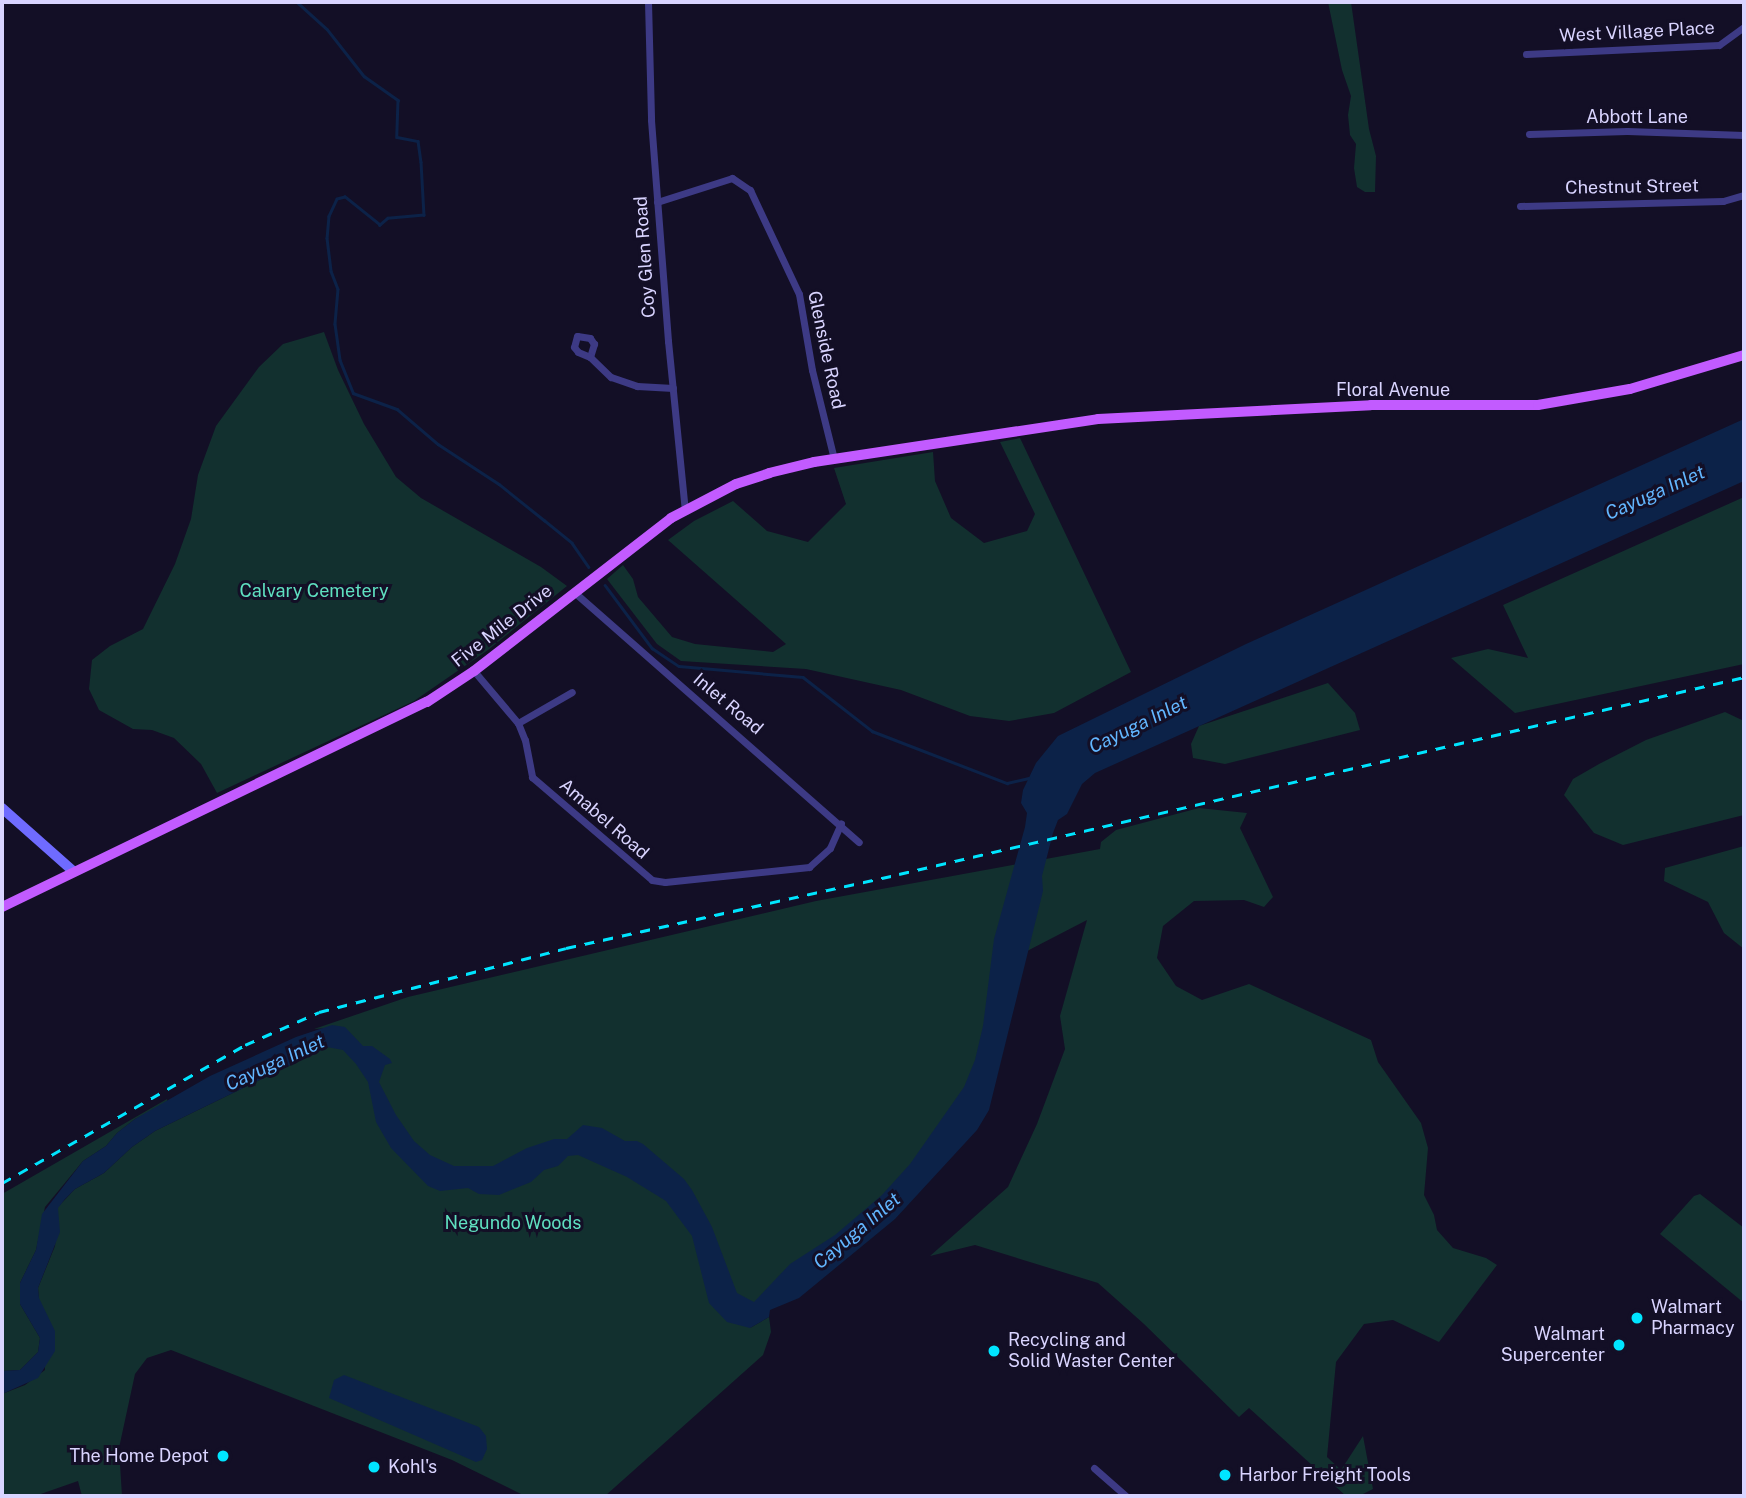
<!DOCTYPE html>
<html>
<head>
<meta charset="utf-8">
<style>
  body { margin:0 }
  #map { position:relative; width:1746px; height:1498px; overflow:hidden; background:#130f26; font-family:"Public Sans",sans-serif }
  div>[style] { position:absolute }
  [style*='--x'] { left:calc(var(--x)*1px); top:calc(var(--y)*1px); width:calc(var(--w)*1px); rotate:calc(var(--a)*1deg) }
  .green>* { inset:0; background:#12302f }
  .water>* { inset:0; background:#0c2248 }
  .stream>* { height:2.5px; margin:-1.25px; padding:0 1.25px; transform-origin:1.25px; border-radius:1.25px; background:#0c2248 }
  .street>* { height:7px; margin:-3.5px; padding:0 3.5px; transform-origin:3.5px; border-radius:3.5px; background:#3d3a85 }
  .secondary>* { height:10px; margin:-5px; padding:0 5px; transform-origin:5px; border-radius:5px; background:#6f6bff }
  .primary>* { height:10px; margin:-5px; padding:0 5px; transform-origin:5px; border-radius:5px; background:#c25bff }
  .rail>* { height:2.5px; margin-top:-1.25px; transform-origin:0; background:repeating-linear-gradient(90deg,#00e5ff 0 10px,transparent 0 19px) }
  .dots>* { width:19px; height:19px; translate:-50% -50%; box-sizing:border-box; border:4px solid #130f26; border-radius:50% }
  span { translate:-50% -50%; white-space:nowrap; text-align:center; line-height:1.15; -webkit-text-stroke:6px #130f26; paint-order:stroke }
  .street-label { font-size:18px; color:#d9d4ff }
  .park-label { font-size:18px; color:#5fe0c0 }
  .poi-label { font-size:18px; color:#d9d4ff }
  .left { translate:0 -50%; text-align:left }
  .right { translate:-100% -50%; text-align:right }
  .water-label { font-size:19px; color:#62b6ff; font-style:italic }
  .frame { position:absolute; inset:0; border:4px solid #d9d4ff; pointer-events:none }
</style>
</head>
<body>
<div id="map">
  <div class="green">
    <i style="clip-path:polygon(1328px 2px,1351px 2px,1369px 129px,1376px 156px,1375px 192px,1365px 192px,1357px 187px,1354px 168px,1356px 144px,1350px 135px,1348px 115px,1351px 96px,1342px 70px)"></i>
    <i style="clip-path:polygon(324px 332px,338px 370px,364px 424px,396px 477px,421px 498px,541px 567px,567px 586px,488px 650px,414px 701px,217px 793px,201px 764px,174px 738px,152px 730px,133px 729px,99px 710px,89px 689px,92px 660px,110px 646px,143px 629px,175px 564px,191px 519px,198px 475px,216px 426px,259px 367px,283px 344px)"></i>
    <i style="clip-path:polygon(1020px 438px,1131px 672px,1054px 713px,1009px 721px,970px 716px,901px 690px,806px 669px,681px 661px,657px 644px,607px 579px,623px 565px,633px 579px,638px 597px,672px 637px,695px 644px,773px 652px,786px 644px,668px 540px,694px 521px,733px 501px,767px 531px,808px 542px,846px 504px,834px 468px,933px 452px,935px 481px,951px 518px,984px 543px,1027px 531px,1035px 514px,1000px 442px)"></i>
    <i style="clip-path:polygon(1744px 497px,1744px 664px,1515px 713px,1451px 658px,1488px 649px,1528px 658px,1503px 605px)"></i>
    <i style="clip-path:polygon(1328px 683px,1355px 713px,1360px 730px,1225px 764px,1193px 758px,1191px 744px,1199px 726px)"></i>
    <i style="clip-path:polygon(1725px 712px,1744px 721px,1744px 815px,1623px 845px,1594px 833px,1564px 795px,1573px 779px,1599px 764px,1646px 740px)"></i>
    <i style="clip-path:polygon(1199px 808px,1247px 813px,1240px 828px,1273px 897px,1264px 907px,1244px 900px,1194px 901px,1163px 926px,1157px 958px,1176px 986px,1202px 1000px,1249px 984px,1371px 1040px,1378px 1062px,1421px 1123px,1428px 1148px,1424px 1195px,1434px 1215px,1437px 1230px,1453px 1248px,1486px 1258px,1497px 1265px,1439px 1342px,1393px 1320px,1364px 1324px,1336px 1362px,1327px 1457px,1341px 1470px,1363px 1436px,1373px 1489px,1359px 1496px,1346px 1496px,1249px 1408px,1239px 1417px,1144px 1324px,1098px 1283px,975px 1245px,930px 1256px,1008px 1187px,1037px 1124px,1065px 1049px,1060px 1016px,1087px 920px,1008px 961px,979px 1098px,829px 1255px,750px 1328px,769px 1317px,771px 1332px,763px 1355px,605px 1496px,525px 1496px,452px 1460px,171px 1350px,147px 1358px,135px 1374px,119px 1448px,122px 1496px,82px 1496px,78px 1481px,35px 1496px,2px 1496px,2px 1394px,25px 1385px,45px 1370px,38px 1288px,55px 1246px,58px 1207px,75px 1189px,104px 1173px,132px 1147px,155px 1131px,327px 1047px,345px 1027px,314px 1029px,408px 997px,816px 901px,1100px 849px,1101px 842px,1116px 830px)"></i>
    <i style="clip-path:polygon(1744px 846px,1744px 949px,1724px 933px,1708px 902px,1664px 881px,1665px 868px)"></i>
    <i style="clip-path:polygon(167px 1099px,168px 1103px,135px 1119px,117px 1133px,106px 1146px,83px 1161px,45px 1207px,36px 1250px,20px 1283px,20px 1304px,40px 1338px,38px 1352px,20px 1370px,2px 1371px,2px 1194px)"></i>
    <i style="clip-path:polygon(1700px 1194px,1744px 1228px,1744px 1303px,1660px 1234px,1694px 1196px)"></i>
  </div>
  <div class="water">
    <i style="clip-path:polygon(1744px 419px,1744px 481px,1095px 773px,1082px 784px,1067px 814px,1058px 820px,1053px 833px,1042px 876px,1043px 891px,989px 1110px,977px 1130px,895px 1219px,799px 1298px,770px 1310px,769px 1317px,750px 1328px,727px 1322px,709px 1303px,692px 1236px,666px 1201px,627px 1177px,578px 1155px,568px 1156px,558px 1166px,544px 1170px,531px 1182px,499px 1195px,479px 1194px,468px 1188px,440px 1191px,428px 1186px,391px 1148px,376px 1122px,368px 1082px,356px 1064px,343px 1050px,327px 1047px,155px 1131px,132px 1147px,104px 1173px,75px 1189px,65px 1199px,58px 1208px,60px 1232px,38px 1288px,39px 1298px,55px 1331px,55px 1351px,38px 1378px,2px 1394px,2px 1371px,20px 1370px,38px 1352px,40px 1338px,20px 1304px,20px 1283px,36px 1250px,42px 1214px,83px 1161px,106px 1146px,117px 1133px,135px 1119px,210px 1076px,296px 1037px,332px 1025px,345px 1027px,363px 1046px,372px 1046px,390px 1059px,392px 1063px,385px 1065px,379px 1082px,396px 1115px,414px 1141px,430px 1155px,454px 1166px,493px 1166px,527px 1148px,554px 1139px,567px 1139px,583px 1125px,602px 1128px,625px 1141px,637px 1141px,643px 1144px,684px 1179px,692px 1190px,712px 1227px,737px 1293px,754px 1302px,790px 1264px,835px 1235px,882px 1195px,910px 1164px,964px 1087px,975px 1060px,983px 1026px,994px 939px,1025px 827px,1027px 813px,1021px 803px,1023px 790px,1036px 763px,1058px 736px,1246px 644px)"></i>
    <i style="clip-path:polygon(344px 1375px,479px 1427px,486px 1436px,487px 1449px,482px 1460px,476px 1462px,329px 1398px,334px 1380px)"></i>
  </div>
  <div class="stream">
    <i style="--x:297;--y:2;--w:40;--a:42"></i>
    <i style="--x:327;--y:29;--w:60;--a:51.8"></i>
    <i style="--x:364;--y:76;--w:42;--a:35.2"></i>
    <i style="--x:398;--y:100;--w:37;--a:92"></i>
    <i style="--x:397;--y:137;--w:21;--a:11"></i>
    <i style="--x:418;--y:141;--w:21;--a:82"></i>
    <i style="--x:421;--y:162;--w:53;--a:86.8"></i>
    <i style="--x:424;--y:215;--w:36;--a:175"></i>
    <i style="--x:388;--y:218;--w:11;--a:139"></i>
    <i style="--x:380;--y:225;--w:45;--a:-141.3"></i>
    <i style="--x:345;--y:197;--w:8;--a:166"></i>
    <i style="--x:337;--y:199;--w:19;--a:115"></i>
    <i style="--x:329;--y:216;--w:22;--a:95"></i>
    <i style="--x:327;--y:238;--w:33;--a:83"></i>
    <i style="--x:331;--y:271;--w:19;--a:69"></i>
    <i style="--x:338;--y:289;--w:35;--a:95"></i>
    <i style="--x:335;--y:324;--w:36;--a:82"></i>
    <i style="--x:340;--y:360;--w:35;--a:68"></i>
    <i style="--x:353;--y:393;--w:47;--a:20"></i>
    <i style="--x:397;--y:409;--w:54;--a:40.5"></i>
    <i style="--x:438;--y:444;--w:73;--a:33.3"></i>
    <i style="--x:499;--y:484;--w:58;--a:38.7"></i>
    <i style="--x:544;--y:520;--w:36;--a:39"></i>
    <i style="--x:572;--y:543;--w:29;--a:55"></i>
    <i style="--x:605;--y:585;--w:79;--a:53.3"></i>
    <i style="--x:652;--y:648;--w:32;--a:34"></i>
    <i style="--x:679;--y:666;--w:124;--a:5.1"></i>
    <i style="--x:803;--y:677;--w:88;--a:38"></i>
    <i style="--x:872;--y:731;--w:145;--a:21.1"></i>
    <i style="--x:1007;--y:783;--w:22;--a:-13"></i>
  </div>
  <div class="street">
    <i style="--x:648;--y:2;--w:118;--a:88.5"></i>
    <i style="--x:651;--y:120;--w:222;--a:85.6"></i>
    <i style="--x:668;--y:341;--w:170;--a:84.3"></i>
    <i style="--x:1526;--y:54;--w:193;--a:-2.7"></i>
    <i style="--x:1719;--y:45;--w:31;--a:-36"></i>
    <i style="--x:1529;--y:134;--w:98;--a:-1.8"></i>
    <i style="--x:1627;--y:131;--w:117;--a:2"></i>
    <i style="--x:657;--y:202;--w:79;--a:-17.7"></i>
    <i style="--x:732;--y:178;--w:22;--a:34"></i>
    <i style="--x:750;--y:190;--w:115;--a:64.8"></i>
    <i style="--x:799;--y:294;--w:77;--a:80.3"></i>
    <i style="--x:812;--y:370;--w:92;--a:76.1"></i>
    <i style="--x:1520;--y:206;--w:203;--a:-1.4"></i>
    <i style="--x:1723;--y:201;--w:22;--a:-16"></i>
    <i style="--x:590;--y:357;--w:14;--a:-73"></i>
    <i style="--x:594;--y:344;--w:7;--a:-124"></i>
    <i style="--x:590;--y:338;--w:13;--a:-171"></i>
    <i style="--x:577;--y:336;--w:11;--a:105"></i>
    <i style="--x:574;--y:347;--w:6;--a:51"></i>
    <i style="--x:578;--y:352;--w:13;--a:23"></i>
    <i style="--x:590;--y:357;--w:29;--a:44"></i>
    <i style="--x:611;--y:377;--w:28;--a:19"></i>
    <i style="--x:637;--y:386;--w:36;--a:3"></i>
    <i style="--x:574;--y:592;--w:379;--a:41.3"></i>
    <i style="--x:474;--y:671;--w:68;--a:49.8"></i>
    <i style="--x:518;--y:723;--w:18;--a:68"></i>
    <i style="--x:525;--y:740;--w:38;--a:79"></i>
    <i style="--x:532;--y:777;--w:158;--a:40.6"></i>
    <i style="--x:652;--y:880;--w:13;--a:9"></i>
    <i style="--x:665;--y:882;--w:145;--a:-5.9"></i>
    <i style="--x:809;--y:867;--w:28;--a:-42"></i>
    <i style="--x:830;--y:848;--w:27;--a:-66"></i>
    <i style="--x:518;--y:723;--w:62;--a:-29.9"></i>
    <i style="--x:1094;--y:1468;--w:43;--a:41.2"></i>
  </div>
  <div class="secondary">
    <i style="--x:2;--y:808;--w:95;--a:41.6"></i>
  </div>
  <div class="primary">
    <i style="--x:2;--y:907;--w:472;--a:-25.8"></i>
    <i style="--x:427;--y:702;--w:56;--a:-33.4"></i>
    <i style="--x:474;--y:671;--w:249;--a:-37.8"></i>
    <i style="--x:671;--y:518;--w:73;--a:-27.6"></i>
    <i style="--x:736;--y:484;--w:35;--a:-18"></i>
    <i style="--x:769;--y:473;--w:46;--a:-13.7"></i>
    <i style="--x:814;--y:462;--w:287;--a:-8.6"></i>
    <i style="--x:1098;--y:419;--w:273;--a:-2.9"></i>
    <i style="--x:1371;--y:405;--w:167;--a:0"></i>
    <i style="--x:1538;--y:405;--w:93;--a:-9.9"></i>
    <i style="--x:1630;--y:389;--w:119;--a:-16.6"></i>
  </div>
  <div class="rail">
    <i style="--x:2;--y:1183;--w:279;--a:-29.6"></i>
    <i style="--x:245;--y:1045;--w:81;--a:-24"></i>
    <i style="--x:319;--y:1012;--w:255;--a:-14.5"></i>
    <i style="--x:566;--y:948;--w:341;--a:-12.5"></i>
    <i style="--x:899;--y:874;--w:868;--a:-13.12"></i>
  </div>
  <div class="dots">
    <i style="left:1637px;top:1318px;background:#00e5ff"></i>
    <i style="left:1619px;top:1345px;background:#00e5ff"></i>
    <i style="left:994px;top:1351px;background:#00e5ff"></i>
    <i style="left:223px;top:1456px;background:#00e5ff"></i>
    <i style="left:374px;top:1467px;background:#00e5ff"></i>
    <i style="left:1225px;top:1475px;background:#00e5ff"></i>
  </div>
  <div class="street-label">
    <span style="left:1637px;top:32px;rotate:-3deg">West Village Place</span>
    <span style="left:1637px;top:117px">Abbott Lane</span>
    <span style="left:1632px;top:187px;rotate:-1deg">Chestnut Street</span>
    <span style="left:645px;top:257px;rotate:-94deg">Coy Glen Road</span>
    <span style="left:826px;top:350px;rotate:78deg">Glenside Road</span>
    <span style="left:1393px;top:390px">Floral Avenue</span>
    <span style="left:502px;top:626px;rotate:-38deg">Five Mile Drive</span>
    <span style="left:728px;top:704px;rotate:40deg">Inlet Road</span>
    <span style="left:604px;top:819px;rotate:41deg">Amabel Road</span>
  </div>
  <div class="park-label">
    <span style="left:314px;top:591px">Calvary Cemetery</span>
    <span style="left:513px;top:1223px">Negundo Woods</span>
  </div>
  <div class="poi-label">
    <span class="left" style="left:1651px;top:1318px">Walmart<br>Pharmacy</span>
    <span class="right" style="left:1605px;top:1345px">Walmart<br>Supercenter</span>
    <span class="left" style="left:1008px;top:1351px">Recycling and<br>Solid Waster Center</span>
    <span class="right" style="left:209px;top:1456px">The Home Depot</span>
    <span class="left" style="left:388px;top:1467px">Kohl's</span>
    <span class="left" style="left:1239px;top:1475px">Harbor Freight Tools</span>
  </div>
  <div class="water-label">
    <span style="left:1655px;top:493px;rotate:-24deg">Cayuga Inlet</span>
    <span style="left:1138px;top:725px;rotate:-26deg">Cayuga Inlet</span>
    <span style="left:275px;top:1063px;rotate:-25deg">Cayuga Inlet</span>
    <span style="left:857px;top:1231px;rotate:-40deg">Cayuga Inlet</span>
  </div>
  <div class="frame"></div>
</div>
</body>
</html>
